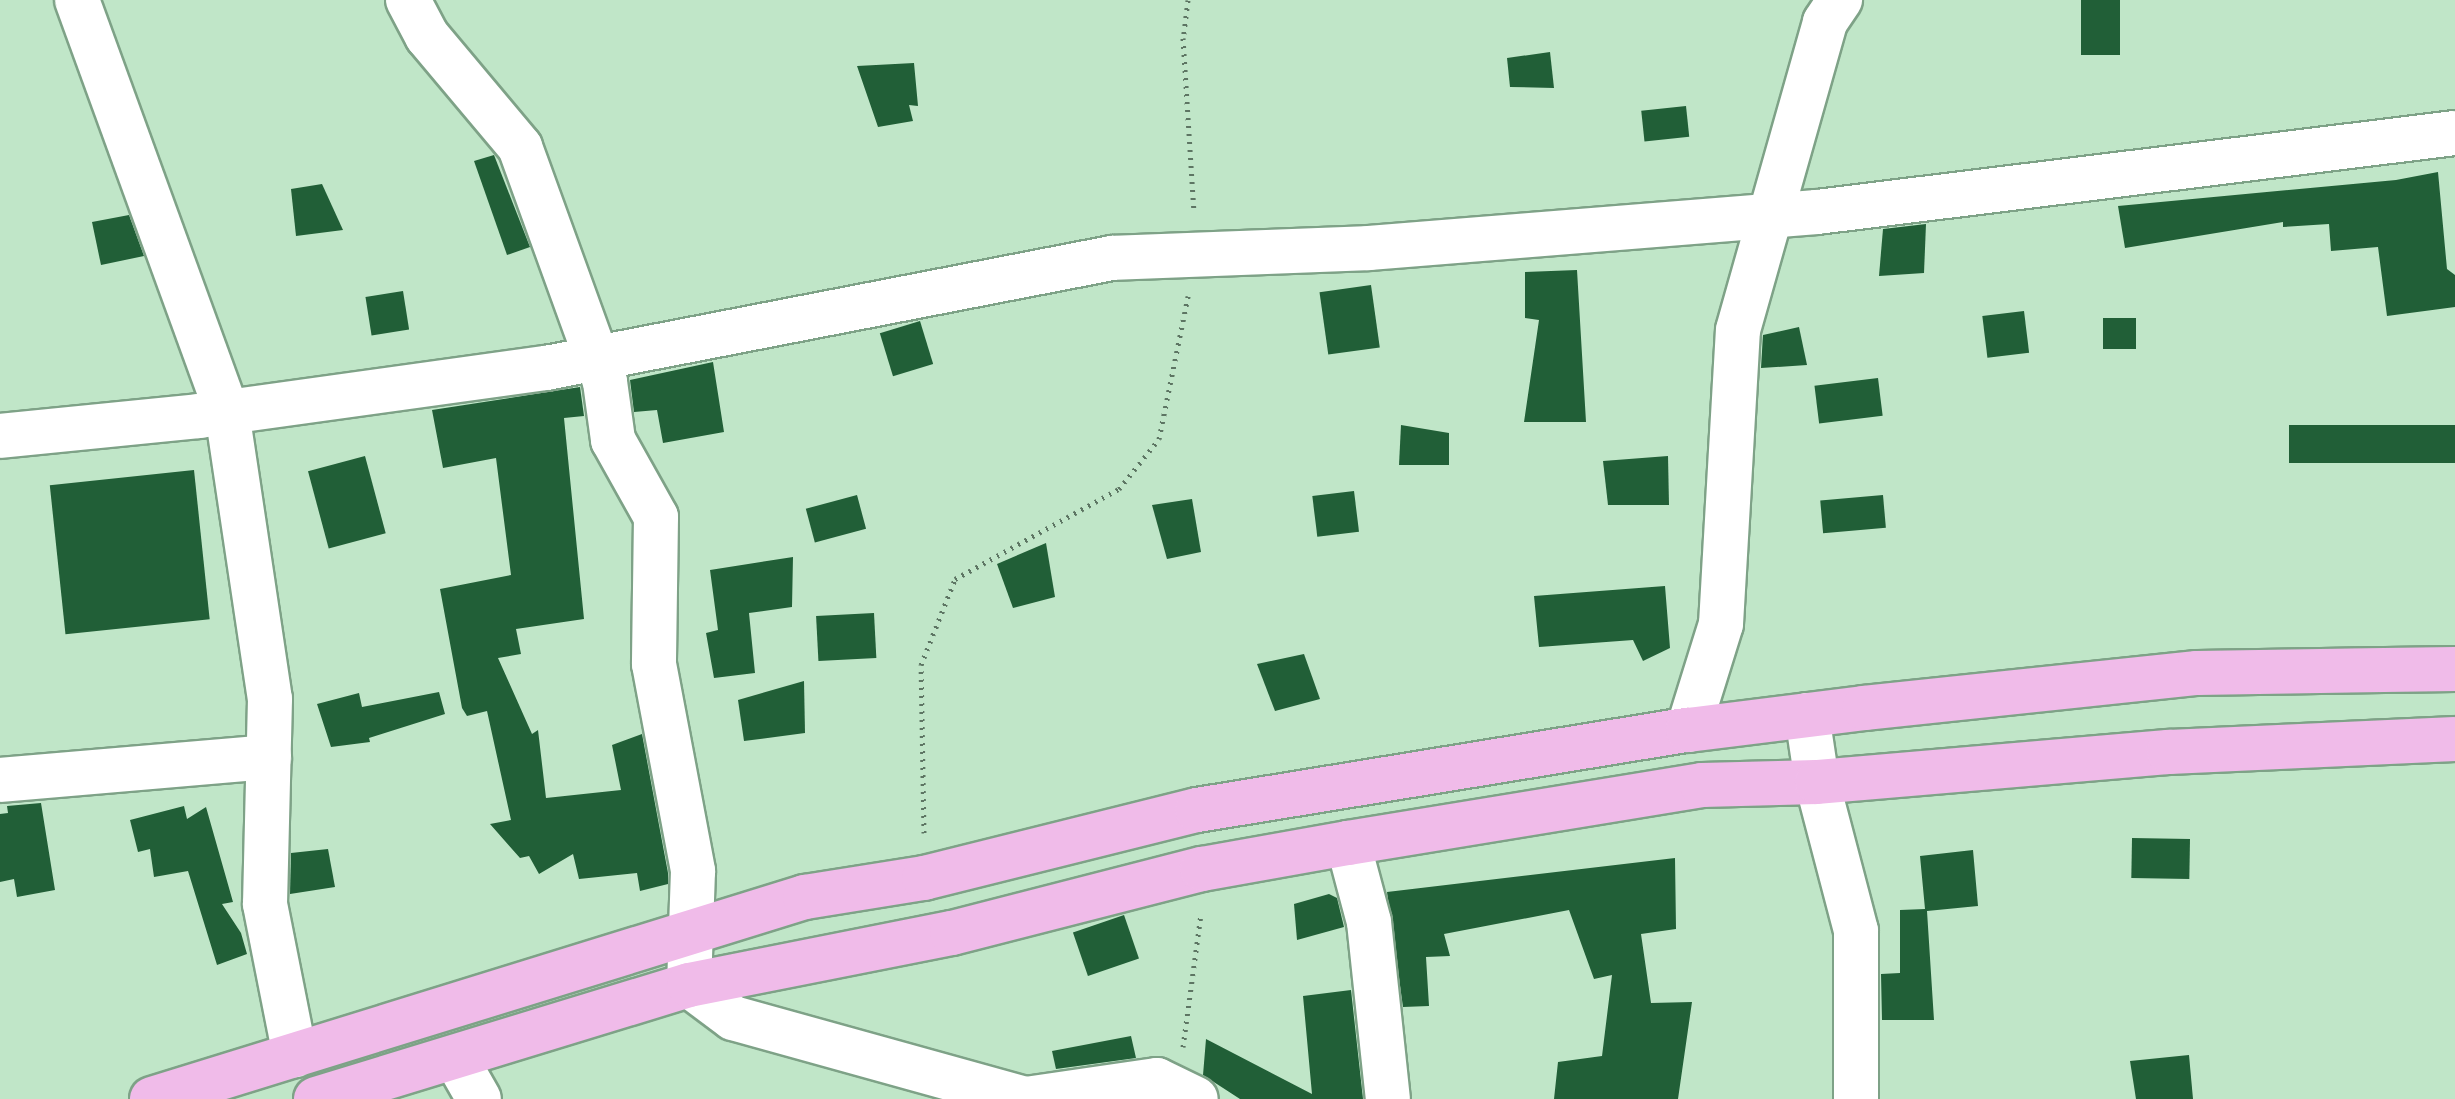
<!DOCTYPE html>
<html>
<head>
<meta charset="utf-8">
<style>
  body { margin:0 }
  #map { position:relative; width:2455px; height:1099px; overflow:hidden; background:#c0e6c8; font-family:"Titillium Web",sans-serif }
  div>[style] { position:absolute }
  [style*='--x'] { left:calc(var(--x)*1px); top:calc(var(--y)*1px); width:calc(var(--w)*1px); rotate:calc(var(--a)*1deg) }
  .building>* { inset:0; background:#215f37; transform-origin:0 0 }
  .path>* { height:5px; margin-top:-2.5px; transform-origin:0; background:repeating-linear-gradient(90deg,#5d7563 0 2px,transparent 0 8px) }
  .roads { filter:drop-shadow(2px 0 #7ea287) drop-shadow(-2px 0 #7ea287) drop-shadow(0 2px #7ea287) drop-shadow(0 -2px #7ea287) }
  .minor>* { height:44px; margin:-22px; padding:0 22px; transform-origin:22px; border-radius:22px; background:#fff }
  .major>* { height:44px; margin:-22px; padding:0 22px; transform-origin:22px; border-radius:22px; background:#f0bbe9 }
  span { translate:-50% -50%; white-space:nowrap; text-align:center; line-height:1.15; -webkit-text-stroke:8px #c0e6c8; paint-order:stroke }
</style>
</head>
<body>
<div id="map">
  <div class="building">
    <i style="left:2081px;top:0;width:39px;height:55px"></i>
    <i style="clip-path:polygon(1550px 52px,1554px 88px,1510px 87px,1507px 58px)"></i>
    <i style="clip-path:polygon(914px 63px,918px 106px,909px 105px,913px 121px,878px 127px,857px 66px)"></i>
    <i style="left:1686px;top:106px;width:31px;height:45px;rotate:84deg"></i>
    <i style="clip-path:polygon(494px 155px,530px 247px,507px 255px,474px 161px)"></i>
    <i style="clip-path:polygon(2438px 172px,2447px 269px,2455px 275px,2455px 307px,2387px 316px,2378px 247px,2331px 251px,2329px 224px,2283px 227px,2283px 222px,2125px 248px,2118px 206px,2396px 180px)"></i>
    <i style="clip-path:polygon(322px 184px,343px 230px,296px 236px,291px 189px)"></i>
    <i style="clip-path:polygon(129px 215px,144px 256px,101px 265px,92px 222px)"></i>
    <i style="clip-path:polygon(1926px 224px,1924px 273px,1879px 276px,1883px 229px)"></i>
    <i style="clip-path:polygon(1577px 270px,1586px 422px,1524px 422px,1539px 320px,1525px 318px,1525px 272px)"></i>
    <i style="left:1371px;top:285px;width:63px;height:52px;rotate:82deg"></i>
    <i style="left:403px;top:291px;width:39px;height:38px;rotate:81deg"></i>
    <i style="left:2024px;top:311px;width:42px;height:42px;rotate:83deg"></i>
    <i style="left:2136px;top:318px;width:31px;height:33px;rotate:90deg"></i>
    <i style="left:920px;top:321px;width:45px;height:42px;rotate:73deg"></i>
    <i style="clip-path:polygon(1799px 327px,1807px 365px,1761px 368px,1763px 335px)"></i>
    <i style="clip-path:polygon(713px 362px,724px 432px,663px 443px,657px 410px,634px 412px,630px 380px)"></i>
    <i style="left:1878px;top:378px;width:38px;height:64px;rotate:83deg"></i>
    <i style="clip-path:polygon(580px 387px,584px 416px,564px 418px,584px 619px,516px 629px,521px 654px,498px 658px,532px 734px,538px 730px,546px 798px,621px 790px,612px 745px,642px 734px,668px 873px,668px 884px,640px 891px,637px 873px,579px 879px,573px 854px,539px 874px,529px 856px,520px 858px,490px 824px,511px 820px,487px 711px,467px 716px,462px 708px,440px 589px,511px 575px,496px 458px,443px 468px,432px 410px)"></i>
    <i style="clip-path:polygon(1401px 425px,1449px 433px,1449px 465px,1399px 465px)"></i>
    <i style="left:2455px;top:425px;width:38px;height:166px;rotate:90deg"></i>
    <i style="left:365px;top:456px;width:80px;height:59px;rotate:75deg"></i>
    <i style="clip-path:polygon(1668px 456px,1669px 505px,1608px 505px,1603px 461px)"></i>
    <i style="left:194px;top:470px;width:150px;height:145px;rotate:84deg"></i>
    <i style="left:1354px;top:491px;width:41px;height:42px;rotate:83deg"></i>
    <i style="left:857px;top:495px;width:35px;height:53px;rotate:75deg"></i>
    <i style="left:1883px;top:495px;width:33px;height:63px;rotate:85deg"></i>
    <i style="clip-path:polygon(1192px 499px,1201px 552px,1167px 559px,1152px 505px)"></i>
    <i style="clip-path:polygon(1046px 543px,1055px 597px,1013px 608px,997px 564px)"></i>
    <i style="clip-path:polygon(793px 557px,792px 607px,749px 613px,755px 673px,714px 678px,706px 633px,718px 630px,710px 570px)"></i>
    <i style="clip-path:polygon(1665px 586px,1670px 648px,1643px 661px,1633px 640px,1539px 647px,1534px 596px)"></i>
    <i style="left:874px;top:613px;width:45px;height:58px;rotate:87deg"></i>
    <i style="clip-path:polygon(1304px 654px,1320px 699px,1275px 711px,1257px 664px)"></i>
    <i style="clip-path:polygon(804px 681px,805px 733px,744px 741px,738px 700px)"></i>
    <i style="clip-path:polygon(439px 692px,445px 714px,369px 738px,370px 742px,331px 747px,317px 704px,359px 693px,362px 707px)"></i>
    <i style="clip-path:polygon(41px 803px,55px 890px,17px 897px,14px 879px,0 882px,0 814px,8px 813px,7px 806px)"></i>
    <i style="clip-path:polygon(184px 806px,187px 819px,206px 807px,233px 902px,222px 904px,241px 933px,247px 954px,217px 965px,188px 871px,154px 877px,150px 849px,138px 852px,130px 820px)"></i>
    <i style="left:2190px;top:839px;width:40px;height:58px;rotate:91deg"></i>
    <i style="clip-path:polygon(328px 849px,335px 887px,290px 894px,291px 853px)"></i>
    <i style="clip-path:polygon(1973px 850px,1978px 906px,1927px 911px,1934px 1020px,1882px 1020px,1881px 974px,1900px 973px,1900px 910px,1925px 909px,1920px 856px)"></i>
    <i style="clip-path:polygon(1675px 858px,1676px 929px,1641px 934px,1651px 1003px,1692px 1002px,1678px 1099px,1554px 1099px,1558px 1062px,1602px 1056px,1612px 975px,1594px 979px,1569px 910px,1444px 934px,1450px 956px,1426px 957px,1429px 1006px,1403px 1007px,1387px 892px)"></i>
    <i style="clip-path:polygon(1329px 894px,1337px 898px,1344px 927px,1297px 940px,1294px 904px)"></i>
    <i style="left:1124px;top:915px;width:46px;height:54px;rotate:71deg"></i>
    <i style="clip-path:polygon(1351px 990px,1363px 1099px,1240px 1099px,1203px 1075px,1206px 1039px,1312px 1094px,1303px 996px)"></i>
    <i style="clip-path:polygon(1131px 1036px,1136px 1058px,1056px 1069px,1052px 1051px)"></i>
    <i style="clip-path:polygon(2189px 1055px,2193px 1099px,2136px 1099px,2130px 1061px)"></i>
  </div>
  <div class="path">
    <i style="--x:1188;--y:0;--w:38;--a:97"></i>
    <i style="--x:1183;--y:38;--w:173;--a:86.4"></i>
    <i style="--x:924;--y:833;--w:168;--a:-91"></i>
    <i style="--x:921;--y:665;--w:92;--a:-68.4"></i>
    <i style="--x:955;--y:579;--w:187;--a:-28.8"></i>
    <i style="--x:1119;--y:489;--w:64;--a:-51.3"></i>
    <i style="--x:1159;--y:439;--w:146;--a:-78.5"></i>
    <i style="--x:1183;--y:1047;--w:134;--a:-82.3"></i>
  </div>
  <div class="roads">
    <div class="minor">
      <i style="--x:77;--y:0;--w:438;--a:70"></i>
      <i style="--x:227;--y:412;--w:290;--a:81.5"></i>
      <i style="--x:270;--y:699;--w:205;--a:91.4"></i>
      <i style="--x:265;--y:904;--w:154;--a:78.8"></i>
      <i style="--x:408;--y:0;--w:41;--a:62.2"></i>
      <i style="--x:427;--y:36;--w:145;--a:50"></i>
      <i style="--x:520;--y:147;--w:250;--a:70.1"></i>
      <i style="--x:605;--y:382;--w:59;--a:82.1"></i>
      <i style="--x:613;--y:440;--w:88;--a:60.8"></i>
      <i style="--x:656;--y:517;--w:147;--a:90.8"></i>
      <i style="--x:654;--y:664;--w:211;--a:79.3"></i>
      <i style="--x:693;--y:871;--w:114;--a:92"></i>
      <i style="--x:689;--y:985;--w:55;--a:36.9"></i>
      <i style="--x:733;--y:1018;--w:304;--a:15.5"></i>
      <i style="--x:1026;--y:1099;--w:132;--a:-8.3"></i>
      <i style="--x:1157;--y:1080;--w:43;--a:26"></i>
      <i style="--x:0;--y:436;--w:200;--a:-5.7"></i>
      <i style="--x:199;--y:416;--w:350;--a:-7.9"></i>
      <i style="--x:546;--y:368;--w:577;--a:-11"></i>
      <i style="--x:1112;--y:258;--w:257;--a:-2.2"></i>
      <i style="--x:1369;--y:248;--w:449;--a:-4.6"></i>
      <i style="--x:1817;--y:212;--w:643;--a:-7.06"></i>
      <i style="--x:1807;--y:715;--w:68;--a:81.5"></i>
      <i style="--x:1817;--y:782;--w:154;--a:75.3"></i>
      <i style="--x:1856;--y:931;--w:168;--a:90"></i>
      <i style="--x:1688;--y:730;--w:111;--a:-72.7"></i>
      <i style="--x:1721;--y:624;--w:294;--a:-86.7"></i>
      <i style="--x:1738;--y:330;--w:320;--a:-74.2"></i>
      <i style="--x:1825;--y:22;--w:27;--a:-56"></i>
      <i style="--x:0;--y:780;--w:270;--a:-4.9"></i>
      <i style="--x:1348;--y:843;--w:82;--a:75.1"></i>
      <i style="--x:1369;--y:922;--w:178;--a:83.9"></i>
      <i style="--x:455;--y:1057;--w:48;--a:60.3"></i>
    </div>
    <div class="major">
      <i style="--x:152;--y:1099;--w:684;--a:-17.19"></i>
      <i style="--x:805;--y:897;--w:121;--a:-9.1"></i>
      <i style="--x:924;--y:878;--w:281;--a:-14"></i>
      <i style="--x:1197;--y:810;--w:497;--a:-9.3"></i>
      <i style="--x:1688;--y:730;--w:177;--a:-7.1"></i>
      <i style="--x:1864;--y:708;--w:335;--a:-6"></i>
      <i style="--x:2197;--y:673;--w:258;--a:-0.9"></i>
      <i style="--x:316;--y:1099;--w:390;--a:-17"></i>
      <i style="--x:689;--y:985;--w:268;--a:-11.2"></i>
      <i style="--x:952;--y:933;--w:258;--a:-14.4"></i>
      <i style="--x:1202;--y:869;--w:148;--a:-10.1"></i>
      <i style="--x:1348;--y:843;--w:359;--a:-9.3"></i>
      <i style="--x:1702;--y:785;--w:115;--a:-1.5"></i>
      <i style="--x:1817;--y:782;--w:353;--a:-4.9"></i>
      <i style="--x:2169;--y:752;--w:286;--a:-2.6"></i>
    </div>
  </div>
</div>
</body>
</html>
